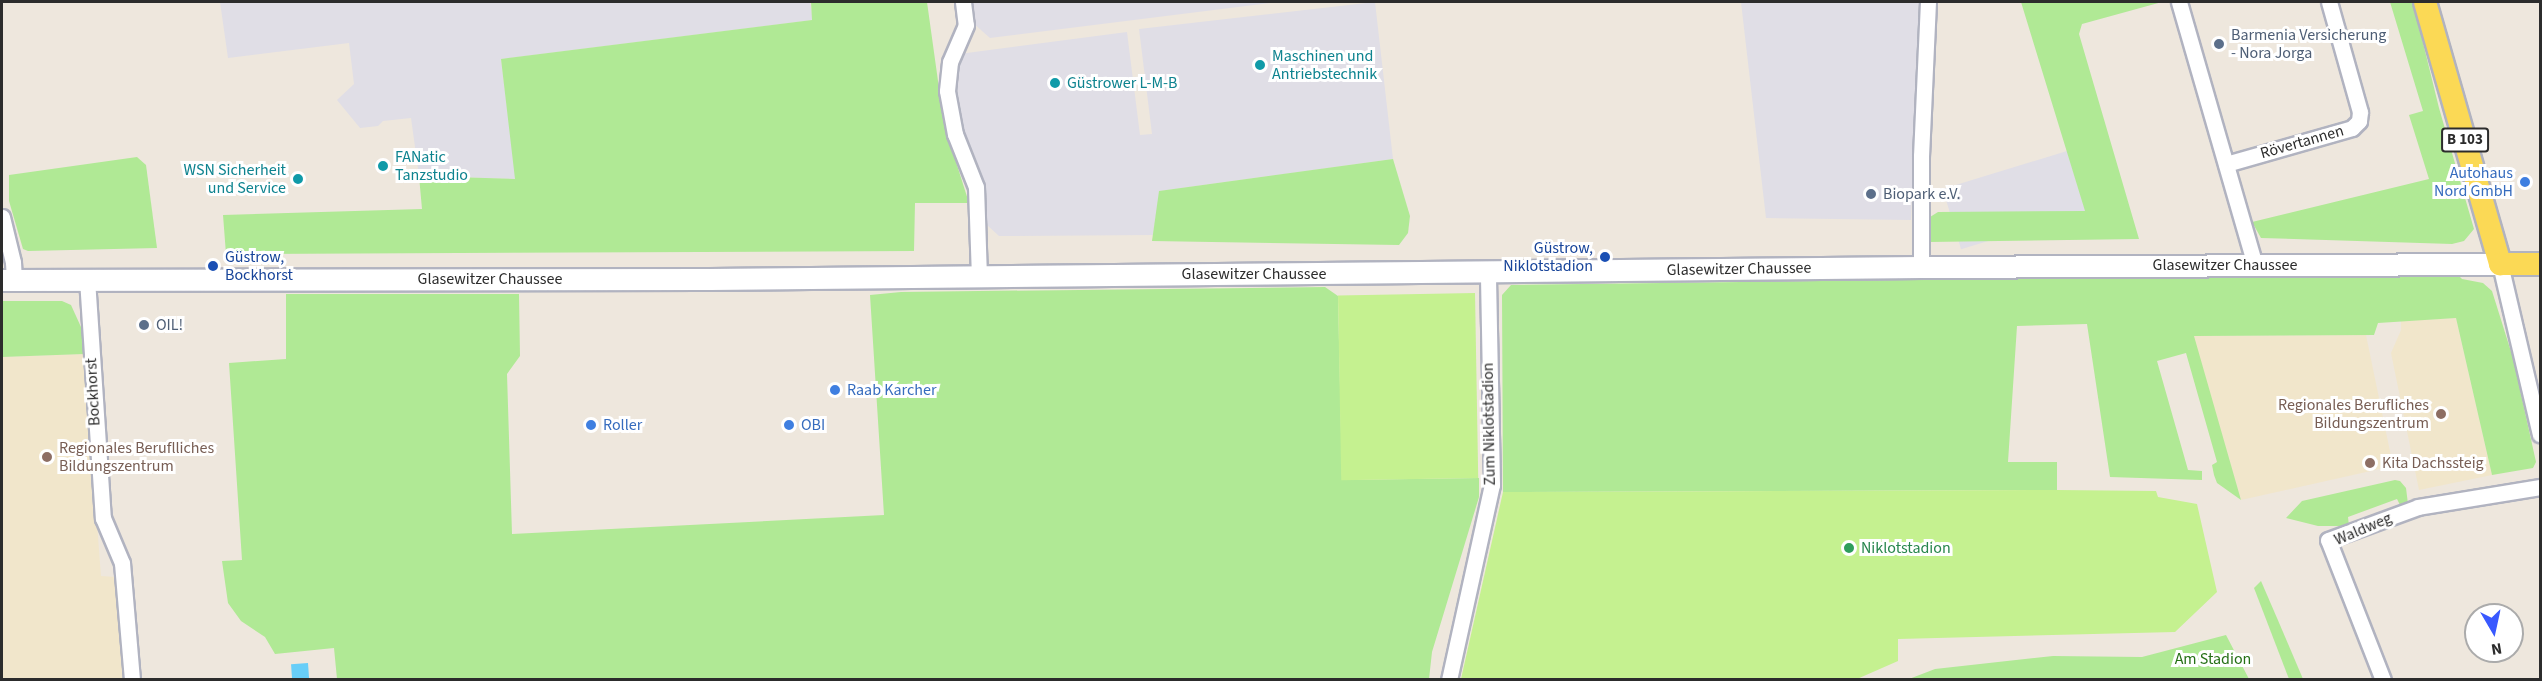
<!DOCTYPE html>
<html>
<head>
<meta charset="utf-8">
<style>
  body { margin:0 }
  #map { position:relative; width:2542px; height:681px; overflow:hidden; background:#eee7dd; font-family:"Source Sans 3",sans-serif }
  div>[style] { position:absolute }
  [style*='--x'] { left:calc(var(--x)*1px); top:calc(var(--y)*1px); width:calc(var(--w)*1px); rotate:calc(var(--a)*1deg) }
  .industrial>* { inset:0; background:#e0dee6; transform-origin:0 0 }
  .education>* { inset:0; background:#f1e6cb }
  .green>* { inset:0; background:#b0e995 }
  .pitch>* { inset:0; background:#c5f190; transform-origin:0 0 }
  .water>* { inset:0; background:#68cef8; transform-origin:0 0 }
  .roads { filter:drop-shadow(2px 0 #b1b3c0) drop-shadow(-2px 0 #b1b3c0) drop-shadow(0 2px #b1b3c0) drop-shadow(0 -2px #b1b3c0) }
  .street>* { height:15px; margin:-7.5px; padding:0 7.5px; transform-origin:7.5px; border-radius:7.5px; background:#fff }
  .secondary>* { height:21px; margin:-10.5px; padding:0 10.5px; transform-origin:10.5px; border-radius:10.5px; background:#fff }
  .primary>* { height:22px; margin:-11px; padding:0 11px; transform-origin:11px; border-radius:11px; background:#fbd955 }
  .dots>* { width:16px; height:16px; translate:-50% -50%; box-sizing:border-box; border:3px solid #fff; border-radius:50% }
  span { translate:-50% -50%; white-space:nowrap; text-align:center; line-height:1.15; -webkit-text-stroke:6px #fff; paint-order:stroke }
  .shield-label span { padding:2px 4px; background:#fff; border:2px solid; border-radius:4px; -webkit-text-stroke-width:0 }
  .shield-label { font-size:15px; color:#2c2c2c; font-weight:700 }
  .service-label { font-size:16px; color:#4e5e75 }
  .left { translate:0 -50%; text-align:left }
  .culture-label { font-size:16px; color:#0d838f }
  .right { translate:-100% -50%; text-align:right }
  .street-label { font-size:16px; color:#2c2c2c }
  .shop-label { font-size:16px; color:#366cbe }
  .transit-label { font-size:16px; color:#164399 }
  .education-label { font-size:16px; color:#785e54 }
  .leisure-label { font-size:16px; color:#27864d }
  .park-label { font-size:16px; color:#257015 }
  .frame { position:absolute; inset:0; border:3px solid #2c2c2c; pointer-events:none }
  .north { position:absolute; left:2464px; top:603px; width:60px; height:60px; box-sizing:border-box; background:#fff; border:2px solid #ababab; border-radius:50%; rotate:171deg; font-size:16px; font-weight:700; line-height:24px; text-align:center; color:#2c2c2c }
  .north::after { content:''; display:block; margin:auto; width:21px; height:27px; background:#3959ff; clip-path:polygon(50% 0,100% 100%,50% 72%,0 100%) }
</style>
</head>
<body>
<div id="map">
  <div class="industrial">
    <i style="clip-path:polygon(220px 2px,810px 2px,813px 20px,501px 59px,516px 179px,419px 176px,411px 118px,383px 121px,378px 126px,360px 128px,337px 100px,354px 84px,349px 43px,228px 58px)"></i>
    <i style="clip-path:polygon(971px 2px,1277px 2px,990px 38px,973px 23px)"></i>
    <i style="clip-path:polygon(1375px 2px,1393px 159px,1160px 191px,1153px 235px,999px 236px,987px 225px,984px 186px,963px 138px,955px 72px,959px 54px,1127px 32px,1140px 135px,1152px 134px,1139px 29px)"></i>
    <i style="clip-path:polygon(1741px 2px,1919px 2px,1911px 220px,1766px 218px)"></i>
    <i style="left:2067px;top:151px;width:63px;height:130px;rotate:73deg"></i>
  </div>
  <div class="education">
    <i style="clip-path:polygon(2456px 318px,2492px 475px,2419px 490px,2391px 353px,2401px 330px,2401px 321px)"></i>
    <i style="clip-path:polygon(2366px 335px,2393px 466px,2241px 500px,2193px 336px)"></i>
    <i style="clip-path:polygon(84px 354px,101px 576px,116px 577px,124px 679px,2px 679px,2px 357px)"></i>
  </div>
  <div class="green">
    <i style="clip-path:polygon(811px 2px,927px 2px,944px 124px,969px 203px,915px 203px,914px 251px,226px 254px,223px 215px,422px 209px,419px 176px,515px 179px,501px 59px,812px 20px)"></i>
    <i style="clip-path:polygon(2021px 2px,2162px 2px,2082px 24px,2079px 34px,2139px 239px,1929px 242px,1930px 217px,1938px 212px,2085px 211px)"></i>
    <i style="clip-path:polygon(2390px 2px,2413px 2px,2439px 108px,2474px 229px,2464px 241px,2452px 244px,2261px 238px,2252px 222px,2429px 179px,2409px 115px,2423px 111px)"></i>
    <i style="clip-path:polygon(137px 157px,146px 165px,157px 248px,28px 251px,23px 249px,9px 201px,9px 175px)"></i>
    <i style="clip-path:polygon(1393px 159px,1410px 216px,1408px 233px,1399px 245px,1152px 241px,1159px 191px)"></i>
    <i style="clip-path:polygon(2458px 275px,2462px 279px,2483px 283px,2492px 291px,2513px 358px,2536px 462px,2533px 468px,2492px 475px,2456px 318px,2378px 323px,2374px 335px,2194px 336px,2241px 500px,2217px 483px,2214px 475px,2212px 465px,2217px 462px,2186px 353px,2157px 361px,2188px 470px,2202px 471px,2202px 480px,2110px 477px,2087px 324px,2017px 326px,2008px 462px,2057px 462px,2057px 490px,1503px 492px,1502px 295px,1511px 285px,2123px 277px)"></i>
    <i style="clip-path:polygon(1325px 287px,1338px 296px,1342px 480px,1479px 478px,1479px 497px,1432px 652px,1429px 679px,337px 679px,334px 648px,275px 654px,265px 637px,241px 621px,228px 603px,222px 561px,242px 560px,229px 363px,286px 359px,286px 294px,519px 294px,520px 356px,507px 374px,512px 534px,884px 515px,870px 295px,901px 292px)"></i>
    <i style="clip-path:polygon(2px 301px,62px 301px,71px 305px,81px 327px,84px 354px,2px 357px)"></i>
    <i style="clip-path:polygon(2395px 480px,2400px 481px,2406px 488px,2408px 504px,2401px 507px,2397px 499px,2348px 517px,2349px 526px,2318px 526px,2286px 518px,2302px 501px)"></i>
    <i style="clip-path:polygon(2261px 581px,2277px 618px,2303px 679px,2289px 679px,2254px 588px)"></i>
    <i style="clip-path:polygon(2226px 635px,2249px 679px,1909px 679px,1935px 669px,2053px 656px,2142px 657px)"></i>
  </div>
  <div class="pitch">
    <i style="left:1475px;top:293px;width:185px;height:137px;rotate:89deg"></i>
    <i style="clip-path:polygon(2057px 490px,2156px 491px,2158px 497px,2197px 504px,2217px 592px,2175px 632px,1898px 639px,1898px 661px,1857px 679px,1461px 679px,1503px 492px)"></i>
  </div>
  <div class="water">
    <i style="left:308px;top:663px;width:16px;height:17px;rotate:86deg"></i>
  </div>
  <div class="roads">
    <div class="street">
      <i style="--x:963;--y:2;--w:23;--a:83"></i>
      <i style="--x:966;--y:25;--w:40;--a:113.4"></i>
      <i style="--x:950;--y:62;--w:29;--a:96"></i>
      <i style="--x:947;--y:91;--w:44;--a:79.5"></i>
      <i style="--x:955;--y:134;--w:57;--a:68.4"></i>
      <i style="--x:976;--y:187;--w:90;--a:88.1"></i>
      <i style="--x:2179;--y:2;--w:274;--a:73.9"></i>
      <i style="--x:2226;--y:164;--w:131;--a:-15.9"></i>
      <i style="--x:2352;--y:128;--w:10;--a:-45"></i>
      <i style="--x:2359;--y:121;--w:9;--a:-84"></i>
      <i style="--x:2360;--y:112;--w:114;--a:-105.7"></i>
      <i style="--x:2;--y:217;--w:46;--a:76.3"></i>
      <i style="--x:13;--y:262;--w:18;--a:87"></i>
      <i style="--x:2500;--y:264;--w:175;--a:76.8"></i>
      <i style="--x:1921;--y:267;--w:111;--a:-90"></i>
      <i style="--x:1921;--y:156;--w:154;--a:-87.4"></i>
      <i style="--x:87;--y:279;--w:240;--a:86.2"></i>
      <i style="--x:103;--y:518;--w:49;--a:67.1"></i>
      <i style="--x:122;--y:563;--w:117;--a:85.1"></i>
      <i style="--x:1449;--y:680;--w:200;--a:-77.6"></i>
      <i style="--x:1492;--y:485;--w:212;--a:-91.1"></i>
      <i style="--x:2383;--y:680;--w:150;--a:-111.4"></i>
      <i style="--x:2328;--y:540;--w:96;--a:-20.1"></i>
      <i style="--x:2418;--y:507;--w:124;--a:-9.3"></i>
    </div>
    <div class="secondary">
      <i style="--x:2;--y:280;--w:708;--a:-0.08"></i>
      <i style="--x:710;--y:279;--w:1211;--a:-0.57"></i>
      <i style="--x:1921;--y:267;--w:579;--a:-0.3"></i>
    </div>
    <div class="primary">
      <i style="--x:2425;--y:2;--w:273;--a:74"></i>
      <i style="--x:2500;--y:264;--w:40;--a:0"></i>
    </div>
  </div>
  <div class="dots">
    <i style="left:2219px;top:44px;background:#5c6f8a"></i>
    <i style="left:1260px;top:65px;background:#0f9aa8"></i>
    <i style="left:1055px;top:83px;background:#0f9aa8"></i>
    <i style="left:383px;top:166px;background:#0f9aa8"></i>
    <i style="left:298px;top:179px;background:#0f9aa8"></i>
    <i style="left:2525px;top:182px;background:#3f7fe0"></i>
    <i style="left:1871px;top:194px;background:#5c6f8a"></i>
    <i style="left:1605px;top:257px;background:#1a4fb4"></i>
    <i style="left:213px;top:266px;background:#1a4fb4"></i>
    <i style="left:144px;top:325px;background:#5c6f8a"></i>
    <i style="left:835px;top:390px;background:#3f7fe0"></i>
    <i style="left:2441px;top:414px;background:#8d6e63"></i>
    <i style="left:591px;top:425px;background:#3f7fe0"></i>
    <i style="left:789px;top:425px;background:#3f7fe0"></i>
    <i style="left:47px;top:457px;background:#8d6e63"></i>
    <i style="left:2370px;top:463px;background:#8d6e63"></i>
    <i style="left:1849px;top:548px;background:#2e9e5b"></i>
  </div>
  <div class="shield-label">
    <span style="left:2465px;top:140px">B 103</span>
  </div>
  <div class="service-label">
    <span class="left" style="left:2231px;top:44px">Barmenia Versicherung<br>- Nora Jorga</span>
    <span class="left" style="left:1883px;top:194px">Biopark e.V.</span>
    <span class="left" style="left:156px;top:325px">OIL!</span>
  </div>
  <div class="culture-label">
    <span class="left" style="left:1272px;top:65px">Maschinen und<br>Antriebstechnik</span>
    <span class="left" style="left:1067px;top:83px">Güstrower L-M-B</span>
    <span class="left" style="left:395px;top:166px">FANatic<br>Tanzstudio</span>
    <span class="right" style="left:286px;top:179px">WSN Sicherheit<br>und Service</span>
  </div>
  <div class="street-label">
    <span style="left:2302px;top:142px;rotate:-16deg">Rövertannen</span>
    <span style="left:2225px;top:265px">Glasewitzer Chaussee</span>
    <span style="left:1739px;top:269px;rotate:-1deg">Glasewitzer Chaussee</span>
    <span style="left:1254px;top:274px">Glasewitzer Chaussee</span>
    <span style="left:490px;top:279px">Glasewitzer Chaussee</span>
    <span style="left:93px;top:392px;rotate:-93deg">Bockhorst</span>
    <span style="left:1489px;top:424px;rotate:-91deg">Zum Niklotstadion</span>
    <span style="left:2363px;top:529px;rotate:-23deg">Waldweg</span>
  </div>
  <div class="shop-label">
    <span class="right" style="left:2513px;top:182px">Autohaus<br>Nord GmbH</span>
    <span class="left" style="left:847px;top:390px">Raab Karcher</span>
    <span class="left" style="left:603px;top:425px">Roller</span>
    <span class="left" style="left:801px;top:425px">OBI</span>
  </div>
  <div class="transit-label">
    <span class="right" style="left:1593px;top:257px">Güstrow,<br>Niklotstadion</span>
    <span class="left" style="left:225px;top:266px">Güstrow,<br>Bockhorst</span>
  </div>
  <div class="education-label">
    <span class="right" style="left:2429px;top:414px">Regionales Berufliches<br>Bildungszentrum</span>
    <span class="left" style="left:59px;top:457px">Regionales Beruflliches<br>Bildungszentrum</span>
    <span class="left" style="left:2382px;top:463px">Kita Dachssteig</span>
  </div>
  <div class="leisure-label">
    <span class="left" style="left:1861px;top:548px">Niklotstadion</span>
  </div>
  <div class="park-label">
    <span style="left:2213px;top:659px">Am Stadion</span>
  </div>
  <div class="frame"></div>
  <div class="north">N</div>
</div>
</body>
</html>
